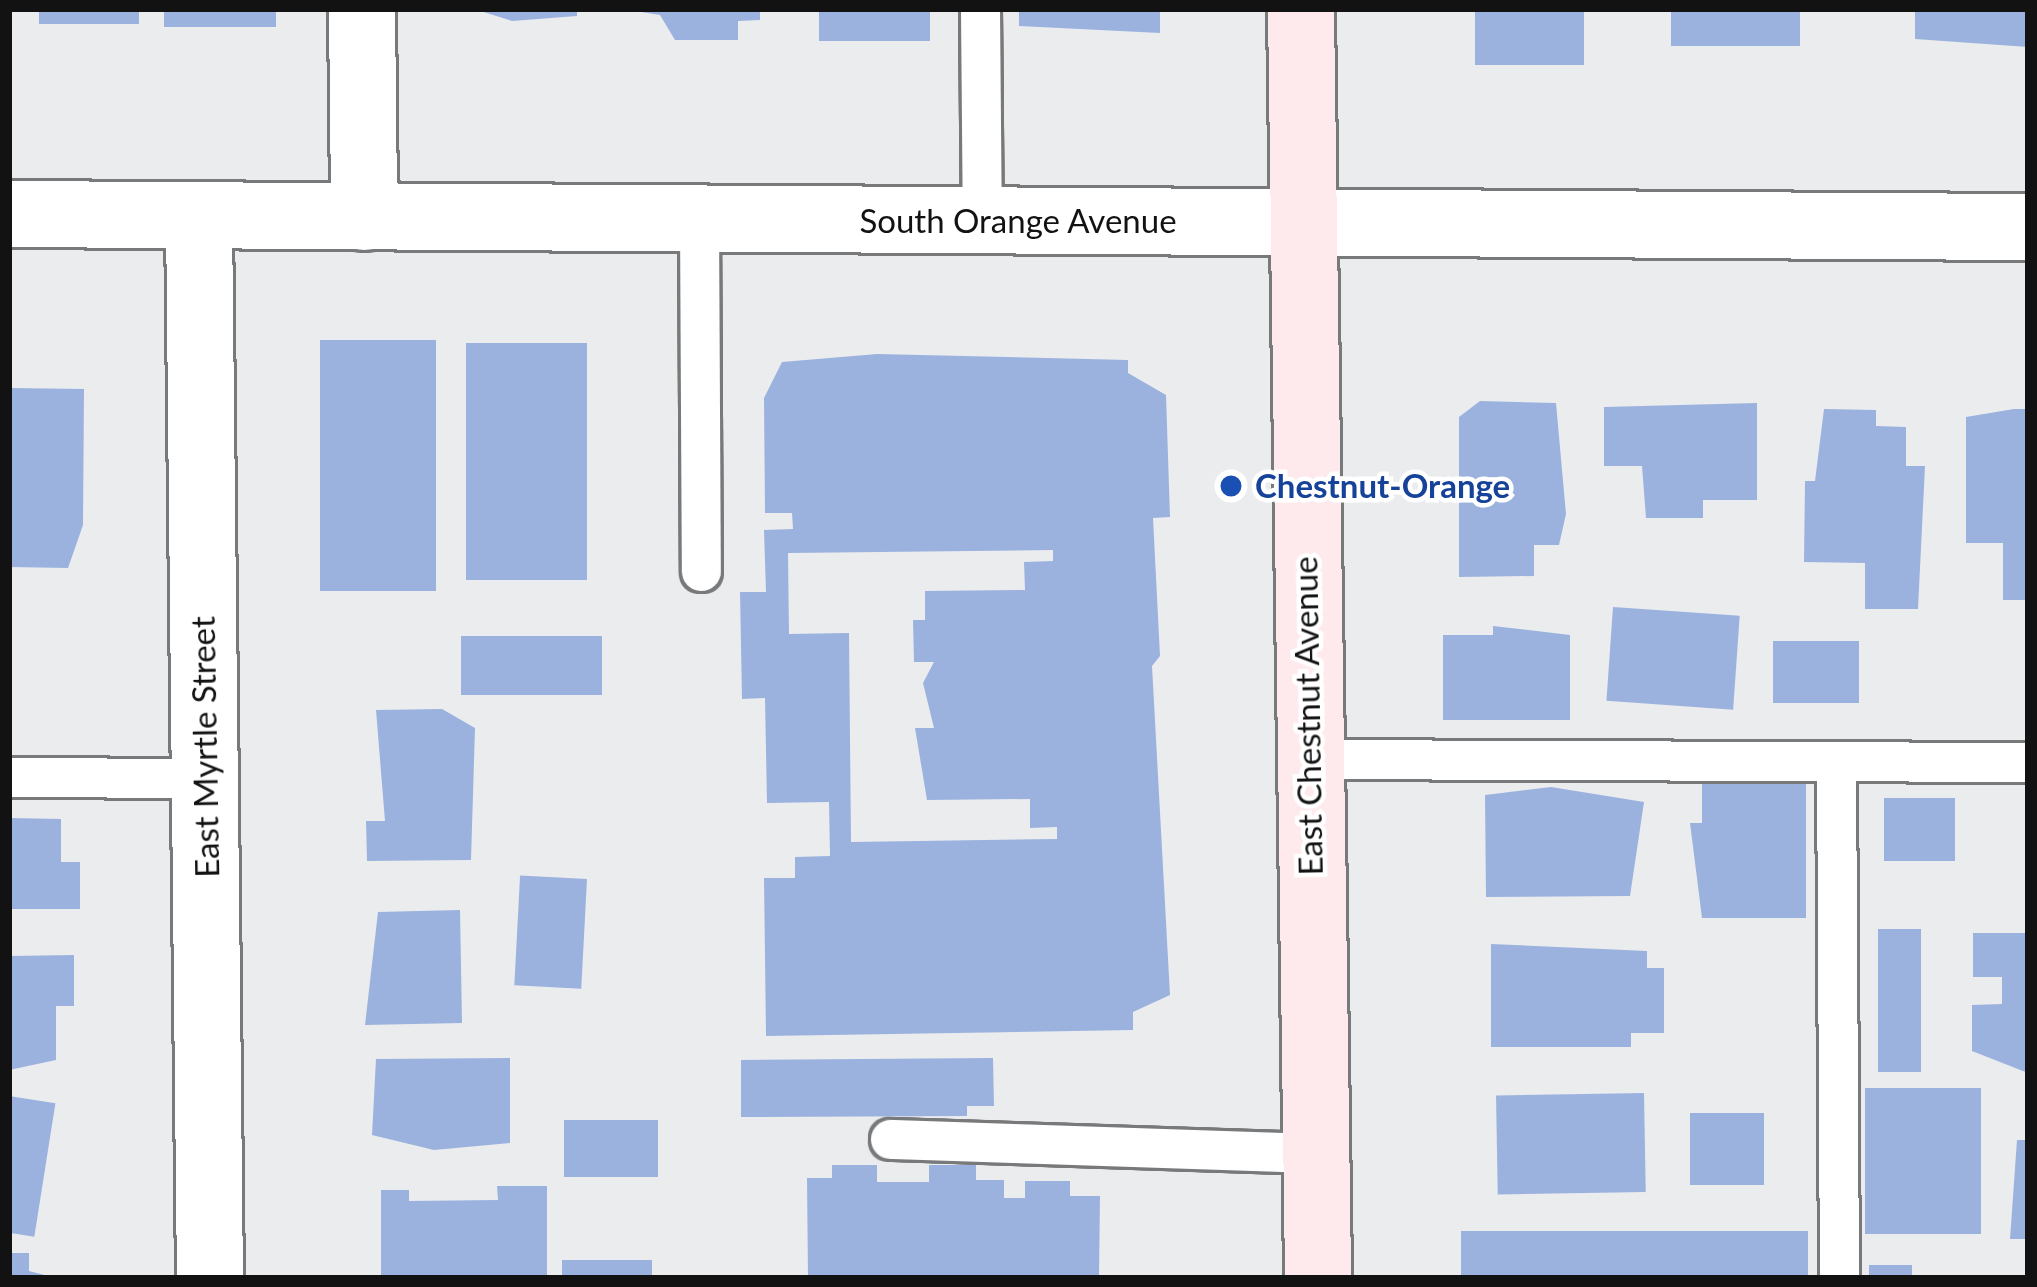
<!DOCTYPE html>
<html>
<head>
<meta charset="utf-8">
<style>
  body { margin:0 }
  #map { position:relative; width:2037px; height:1287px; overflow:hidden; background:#ebecee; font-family:Lato,sans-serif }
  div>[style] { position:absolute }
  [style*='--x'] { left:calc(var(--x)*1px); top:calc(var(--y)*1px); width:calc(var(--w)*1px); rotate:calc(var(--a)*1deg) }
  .building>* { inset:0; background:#9bb2df; transform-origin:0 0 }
  .roads { filter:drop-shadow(3px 0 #78797b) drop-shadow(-3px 0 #78797b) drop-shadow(0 3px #78797b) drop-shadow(0 -3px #78797b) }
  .lane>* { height:39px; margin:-19.5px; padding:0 19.5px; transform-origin:19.5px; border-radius:19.5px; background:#fff }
  .street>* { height:66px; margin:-33px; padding:0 33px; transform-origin:33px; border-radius:33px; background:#fff }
  .secondary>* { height:66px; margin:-33px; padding:0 33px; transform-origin:33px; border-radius:33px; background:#feeaec }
  .dots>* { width:33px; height:33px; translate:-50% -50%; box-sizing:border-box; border:6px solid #fff; border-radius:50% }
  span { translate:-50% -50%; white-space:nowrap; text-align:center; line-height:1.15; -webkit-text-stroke:9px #fff; paint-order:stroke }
  .street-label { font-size:33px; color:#121213 }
  .transit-label { font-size:33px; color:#164399; font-weight:700 }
  .left { translate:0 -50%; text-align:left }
  .frame { position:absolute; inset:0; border:12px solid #121213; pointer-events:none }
</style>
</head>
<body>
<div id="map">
  <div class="building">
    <i style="left:39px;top:9px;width:100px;height:15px"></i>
    <i style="left:164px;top:9px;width:112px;height:18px"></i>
    <i style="clip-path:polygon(474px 9px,577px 9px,577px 16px,512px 21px)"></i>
    <i style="clip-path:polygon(623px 9px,760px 9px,760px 20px,738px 21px,738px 40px,675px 40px,660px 15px)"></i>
    <i style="left:819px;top:9px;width:111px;height:32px"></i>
    <i style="clip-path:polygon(1019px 9px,1160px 9px,1160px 33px,1019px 26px)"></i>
    <i style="left:1475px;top:9px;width:109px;height:56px"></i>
    <i style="left:1671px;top:9px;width:129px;height:37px"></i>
    <i style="clip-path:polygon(1915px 9px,2028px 9px,2028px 47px,1915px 39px)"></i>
    <i style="left:436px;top:340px;width:251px;height:116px;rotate:90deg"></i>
    <i style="left:466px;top:343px;width:121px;height:237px"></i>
    <i style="clip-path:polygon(evenodd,877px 354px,1128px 360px,1128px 373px,1166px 395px,1170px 517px,1153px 518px,1160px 656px,1152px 666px,1170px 995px,1133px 1012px,1133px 1030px,766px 1036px,764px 878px,795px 878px,795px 857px,830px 856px,829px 802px,767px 803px,765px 698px,742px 699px,740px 592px,766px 592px,764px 530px,793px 529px,792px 513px,765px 513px,764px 398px,782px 362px,877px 354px,1053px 550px,1053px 561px,1024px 562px,1025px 590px,925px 591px,925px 620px,913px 620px,914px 662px,934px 662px,923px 683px,934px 728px,915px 728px,927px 800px,1030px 799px,1030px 828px,1057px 827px,1057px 839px,851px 842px,849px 633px,789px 634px,788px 553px,1053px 550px)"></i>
    <i style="clip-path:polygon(9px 388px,84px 389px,83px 525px,68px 568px,9px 567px)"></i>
    <i style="clip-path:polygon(1480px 401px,1556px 403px,1566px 514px,1559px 545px,1534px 545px,1534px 576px,1459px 577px,1459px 417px)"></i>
    <i style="clip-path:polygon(1757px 403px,1757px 500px,1703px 500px,1703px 518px,1646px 518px,1642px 466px,1604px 466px,1604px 407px)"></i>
    <i style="clip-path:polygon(1824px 409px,1876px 410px,1876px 426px,1906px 427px,1906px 466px,1925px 466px,1918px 609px,1865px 609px,1865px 563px,1804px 562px,1805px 481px,1815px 481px)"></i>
    <i style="clip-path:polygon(2014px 409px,2028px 409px,2028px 600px,2003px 600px,2003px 543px,1966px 543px,1966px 417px)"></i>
    <i style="left:1613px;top:607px;width:127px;height:94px;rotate:4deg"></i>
    <i style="clip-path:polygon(1493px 626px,1570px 635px,1570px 720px,1443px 720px,1443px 635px,1493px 635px)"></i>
    <i style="left:461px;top:636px;width:141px;height:59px"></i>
    <i style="left:1773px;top:641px;width:86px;height:62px"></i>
    <i style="clip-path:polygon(442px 709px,475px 728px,471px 860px,367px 861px,366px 821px,385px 821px,376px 710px)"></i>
    <i style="clip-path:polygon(1702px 777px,1806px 777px,1806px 918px,1702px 918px,1690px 823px,1702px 823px)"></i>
    <i style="clip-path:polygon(1551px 787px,1644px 802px,1630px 896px,1486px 897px,1485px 795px)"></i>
    <i style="left:1884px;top:798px;width:71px;height:63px"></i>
    <i style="clip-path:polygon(9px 818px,61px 819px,61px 862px,80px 862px,80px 909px,9px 909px)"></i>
    <i style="left:587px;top:879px;width:110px;height:67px;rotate:93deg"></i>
    <i style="clip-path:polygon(460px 910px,462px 1023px,365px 1025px,378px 912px)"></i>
    <i style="left:1878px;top:929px;width:43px;height:143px"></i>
    <i style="clip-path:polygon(1973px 933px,2028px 933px,2028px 1073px,1972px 1051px,1972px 1005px,2002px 1004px,2002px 977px,1973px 977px)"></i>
    <i style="clip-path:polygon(1491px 944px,1647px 951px,1647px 968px,1664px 968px,1664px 1033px,1631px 1033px,1631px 1047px,1491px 1047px)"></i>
    <i style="clip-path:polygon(74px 955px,74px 1006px,56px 1006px,56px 1060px,9px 1070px,9px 956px)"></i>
    <i style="clip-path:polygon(510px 1058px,510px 1143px,434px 1150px,372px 1135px,376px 1059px)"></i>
    <i style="clip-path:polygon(993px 1058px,994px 1106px,967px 1106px,967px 1116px,741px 1117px,741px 1060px)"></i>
    <i style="left:1865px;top:1088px;width:116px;height:146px"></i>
    <i style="left:1644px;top:1093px;width:99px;height:148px;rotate:89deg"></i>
    <i style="left:9px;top:1096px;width:47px;height:135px;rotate:9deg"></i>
    <i style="left:1690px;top:1113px;width:74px;height:72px"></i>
    <i style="left:564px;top:1120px;width:94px;height:57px"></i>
    <i style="clip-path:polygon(2017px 1140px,2028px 1140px,2028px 1239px,2010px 1239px)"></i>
    <i style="clip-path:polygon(832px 1165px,877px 1165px,877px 1182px,929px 1182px,929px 1165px,976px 1165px,976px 1180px,1004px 1180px,1004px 1198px,1025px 1198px,1025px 1181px,1070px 1181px,1070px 1196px,1100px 1196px,1099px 1278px,808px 1278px,807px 1178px,832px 1178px)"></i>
    <i style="clip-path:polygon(497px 1186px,547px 1186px,547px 1278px,381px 1278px,381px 1190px,409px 1190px,409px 1201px,498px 1200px)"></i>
    <i style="left:1461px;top:1231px;width:347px;height:47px"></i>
    <i style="clip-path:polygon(9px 1253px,29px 1253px,29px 1271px,56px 1278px,9px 1278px)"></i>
    <i style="left:562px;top:1260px;width:90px;height:18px"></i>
    <i style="left:1869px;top:1265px;width:43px;height:13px"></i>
  </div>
  <div class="roads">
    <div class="lane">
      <i style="--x:980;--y:9;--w:212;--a:89.5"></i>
      <i style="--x:699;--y:219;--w:352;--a:89.7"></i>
      <i style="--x:1309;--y:759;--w:719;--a:0.24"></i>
      <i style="--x:1836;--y:761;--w:517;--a:89.67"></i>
      <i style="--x:9;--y:777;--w:196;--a:0.3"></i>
      <i style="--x:890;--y:1139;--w:426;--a:1.9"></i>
    </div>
    <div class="street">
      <i style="--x:362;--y:9;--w:208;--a:89.4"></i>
      <i style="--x:9;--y:214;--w:2019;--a:0.37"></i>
      <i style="--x:199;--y:215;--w:1063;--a:89.41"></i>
    </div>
    <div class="secondary">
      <i style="--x:1301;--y:9;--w:1269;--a:89.23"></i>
    </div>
  </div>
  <div class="dots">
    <i style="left:1231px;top:486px;background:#1a4fb4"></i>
  </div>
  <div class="street-label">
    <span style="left:1018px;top:221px">South Orange Avenue</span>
    <span style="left:1308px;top:716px;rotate:-91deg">East Chestnut Avenue</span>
    <span style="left:205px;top:747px;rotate:-91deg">East Myrtle Street</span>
  </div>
  <div class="transit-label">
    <span class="left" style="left:1255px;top:486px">Chestnut-Orange</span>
  </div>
  <div class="frame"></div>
</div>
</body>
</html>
